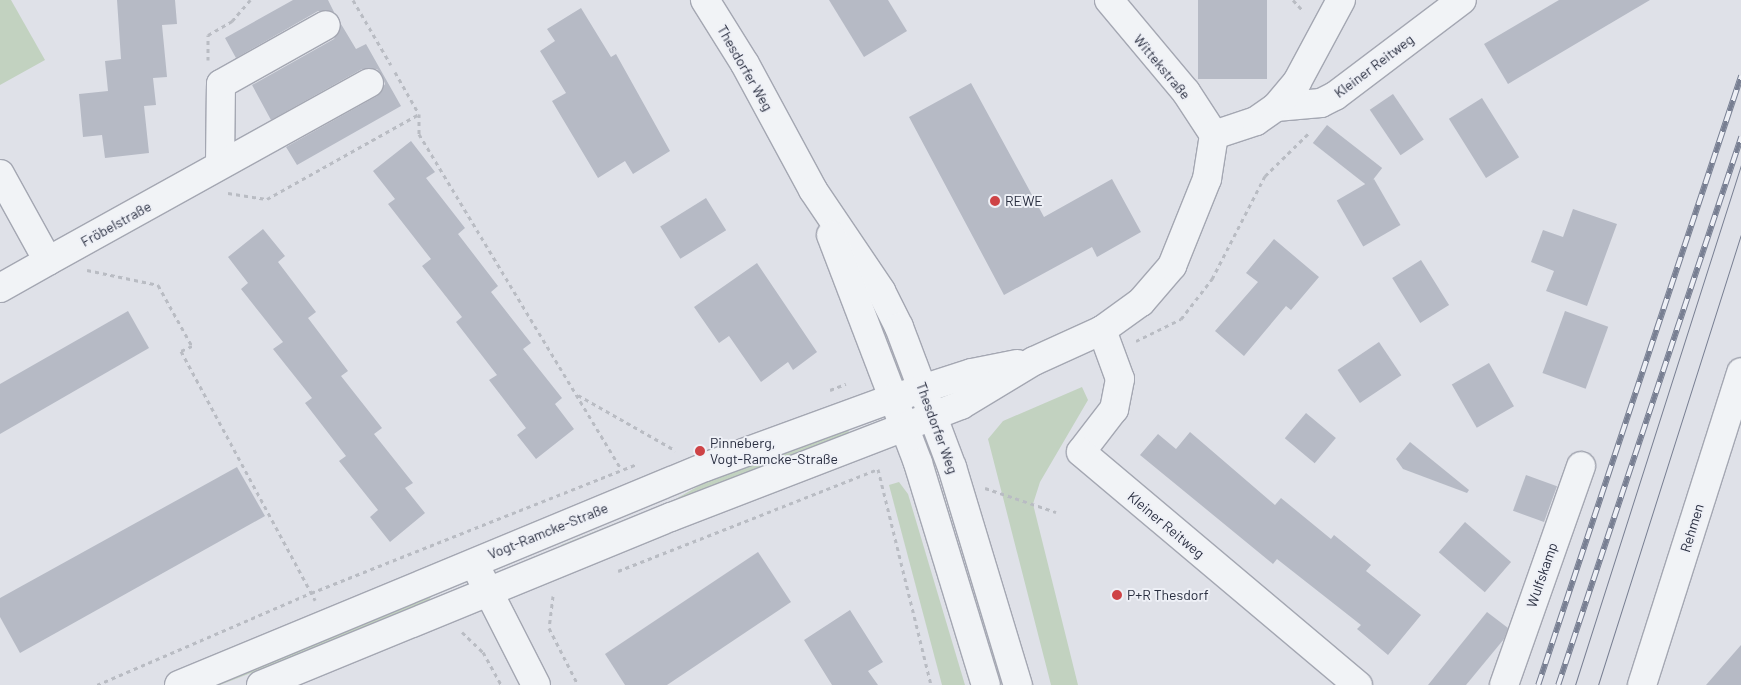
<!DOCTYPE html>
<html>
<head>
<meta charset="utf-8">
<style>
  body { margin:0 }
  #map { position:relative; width:1741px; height:685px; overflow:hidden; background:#dfe1e8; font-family:Barlow,sans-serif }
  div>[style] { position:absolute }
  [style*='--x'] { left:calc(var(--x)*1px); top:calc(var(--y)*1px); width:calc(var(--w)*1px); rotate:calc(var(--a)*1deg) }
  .green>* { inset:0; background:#c2d2c0 }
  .building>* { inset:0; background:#b6bac5; transform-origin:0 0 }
  .path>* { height:3px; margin-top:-1.5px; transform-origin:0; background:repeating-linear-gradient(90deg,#b9bcc3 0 4px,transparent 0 8px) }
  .roads { filter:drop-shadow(1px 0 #a4a7b2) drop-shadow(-1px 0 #a4a7b2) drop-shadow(0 1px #a4a7b2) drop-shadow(0 -1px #a4a7b2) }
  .minor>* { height:28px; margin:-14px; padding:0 14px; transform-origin:14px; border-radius:14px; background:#f1f3f6 }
  .tram>* { height:1px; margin:-0.5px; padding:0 0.5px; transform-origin:0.5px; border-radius:0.5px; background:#787f92 }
  .rail>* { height:5.5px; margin-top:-2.75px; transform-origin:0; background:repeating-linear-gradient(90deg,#eef0f6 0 11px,#787f92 0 22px); box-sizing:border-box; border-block:1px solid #787f92 }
  .dots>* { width:14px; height:14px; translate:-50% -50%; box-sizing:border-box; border:2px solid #eef0f6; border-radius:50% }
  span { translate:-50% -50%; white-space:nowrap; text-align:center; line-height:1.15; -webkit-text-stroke:4px #eef0f6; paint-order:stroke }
  .street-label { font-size:14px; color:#282d3f }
  .poi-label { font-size:14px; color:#282d3f }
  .left { translate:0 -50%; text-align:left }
</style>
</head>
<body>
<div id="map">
  <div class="green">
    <i style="clip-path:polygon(0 0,11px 0,45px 60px,0 85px)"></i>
    <i style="clip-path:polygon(1082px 387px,1088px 400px,1040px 482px,1033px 504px,1078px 685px,1051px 685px,988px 439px,1003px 421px)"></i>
    <i style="clip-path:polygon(847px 426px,849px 433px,718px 484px,676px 506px,563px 551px,561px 545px,674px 500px,716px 476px)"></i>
    <i style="clip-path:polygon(899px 482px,908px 494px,965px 685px,942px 685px,889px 485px)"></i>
    <i style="clip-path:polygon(433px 594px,429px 600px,297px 655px,220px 685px,208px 685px,348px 630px,384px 610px)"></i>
  </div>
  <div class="building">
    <i style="clip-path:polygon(117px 0,175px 0,177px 24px,162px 25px,167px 77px,153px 78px,156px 105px,144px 106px,149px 153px,105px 158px,102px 135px,83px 137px,79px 94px,108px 91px,105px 61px,121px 59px)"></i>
    <i style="clip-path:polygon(293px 0,328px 0,334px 12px,318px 11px,236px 58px,225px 38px)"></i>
    <i style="clip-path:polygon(829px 0,888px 0,907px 31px,864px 57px)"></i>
    <i style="left:1198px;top:0;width:69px;height:79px"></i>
    <i style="clip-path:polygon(1559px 0,1650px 0,1508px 84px,1484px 44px)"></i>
    <i style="clip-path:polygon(581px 8px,611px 57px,616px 54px,670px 151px,633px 174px,625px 161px,598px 178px,552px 101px,566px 93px,540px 51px,555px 41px,547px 29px)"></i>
    <i style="clip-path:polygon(341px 24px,356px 49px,366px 44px,401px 106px,297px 165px,286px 147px,377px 96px,385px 84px,382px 75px,377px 69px,362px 69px,271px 120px,252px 85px,334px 39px)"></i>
    <i style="clip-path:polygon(971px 83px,1044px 217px,1112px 179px,1141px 232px,1097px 257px,1092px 247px,1004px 295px,909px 117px)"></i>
    <i style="left:1393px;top:94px;width:55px;height:28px;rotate:56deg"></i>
    <i style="left:1482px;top:98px;width:70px;height:39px;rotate:58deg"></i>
    <i style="left:1327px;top:125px;width:70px;height:23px;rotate:38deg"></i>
    <i style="clip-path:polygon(411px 141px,435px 172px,426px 178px,465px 228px,458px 234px,498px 286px,491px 292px,531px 343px,523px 349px,562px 398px,555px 404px,574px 429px,536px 459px,517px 435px,526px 428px,489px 380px,497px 375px,456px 322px,462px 317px,422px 266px,431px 259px,388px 204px,395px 199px,373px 171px)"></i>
    <i style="left:1374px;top:179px;width:53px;height:43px;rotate:60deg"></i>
    <i style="left:706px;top:198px;width:38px;height:54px;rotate:58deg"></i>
    <i style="clip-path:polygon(1573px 209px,1617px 224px,1587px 306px,1546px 291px,1554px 271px,1531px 262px,1543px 230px,1563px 237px)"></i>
    <i style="clip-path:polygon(263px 229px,285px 256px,278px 262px,316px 312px,308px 318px,348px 371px,341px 376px,382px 428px,374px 434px,413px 483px,405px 488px,425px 513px,390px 542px,370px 517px,378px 510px,339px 461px,346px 456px,305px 403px,312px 398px,273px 349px,283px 342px,241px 289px,248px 283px,228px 257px)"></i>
    <i style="clip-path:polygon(1274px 239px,1319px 277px,1291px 310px,1286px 306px,1244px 356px,1215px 331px,1258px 282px,1246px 273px)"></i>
    <i style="left:1421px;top:260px;width:53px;height:34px;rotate:58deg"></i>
    <i style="clip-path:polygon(757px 263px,817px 352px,793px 370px,788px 362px,761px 382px,729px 336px,719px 343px,694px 307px)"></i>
    <i style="clip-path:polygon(128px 311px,149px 348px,0 434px,0 384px)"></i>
    <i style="left:1565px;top:311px;width:46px;height:66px;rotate:20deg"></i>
    <i style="left:1379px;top:342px;width:40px;height:50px;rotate:56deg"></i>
    <i style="left:1489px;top:363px;width:50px;height:43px;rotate:60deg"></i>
    <i style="left:1306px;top:413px;width:39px;height:33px;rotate:40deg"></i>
    <i style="clip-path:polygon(1190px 432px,1275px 505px,1281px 498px,1331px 539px,1334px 535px,1371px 565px,1366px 571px,1421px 615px,1388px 655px,1357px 629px,1361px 625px,1277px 559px,1273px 564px,1140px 455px,1158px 434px,1176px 449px)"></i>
    <i style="clip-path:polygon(1410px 442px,1469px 490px,1467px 493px,1403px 469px,1396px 459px)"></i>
    <i style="clip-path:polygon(237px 467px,265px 516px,20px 653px,0 617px,0 598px)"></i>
    <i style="left:1526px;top:475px;width:33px;height:38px;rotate:20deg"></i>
    <i style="left:1465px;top:522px;width:61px;height:40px;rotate:41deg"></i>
    <i style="clip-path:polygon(758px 552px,791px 602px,667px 685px,625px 685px,605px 654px)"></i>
    <i style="clip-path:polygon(850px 610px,883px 662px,868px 671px,878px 685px,832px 685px,804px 640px)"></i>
    <i style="clip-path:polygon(1487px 612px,1508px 628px,1504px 639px,1466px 685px,1428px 685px)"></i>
    <i style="clip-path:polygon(1741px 645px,1741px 685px,1706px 685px)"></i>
  </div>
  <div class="path">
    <i style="--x:353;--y:0;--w:75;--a:59.7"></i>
    <i style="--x:1293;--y:0;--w:16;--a:47"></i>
    <i style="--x:208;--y:60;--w:25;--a:-90"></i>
    <i style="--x:208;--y:35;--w:28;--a:-30"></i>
    <i style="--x:232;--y:21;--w:28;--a:-49"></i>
    <i style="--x:395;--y:72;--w:48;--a:60.3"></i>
    <i style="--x:419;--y:114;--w:20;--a:90"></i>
    <i style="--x:419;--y:134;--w:391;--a:58.9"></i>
    <i style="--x:228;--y:193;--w:39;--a:9"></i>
    <i style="--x:267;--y:199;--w:174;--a:-29.2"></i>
    <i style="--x:87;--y:270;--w:73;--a:11.9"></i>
    <i style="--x:158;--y:285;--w:70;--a:60.9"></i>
    <i style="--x:192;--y:346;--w:12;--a:156"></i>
    <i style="--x:181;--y:351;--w:283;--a:61.7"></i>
    <i style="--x:1136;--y:341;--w:50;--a:-26.1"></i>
    <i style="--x:1181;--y:319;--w:51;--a:-52.2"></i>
    <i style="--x:1212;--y:279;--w:116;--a:-62.8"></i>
    <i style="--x:1265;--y:176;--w:63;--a:-44.4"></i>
    <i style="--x:830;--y:390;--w:17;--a:-21"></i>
    <i style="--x:578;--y:395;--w:112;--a:29.6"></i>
    <i style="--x:985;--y:488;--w:75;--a:18.7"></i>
    <i style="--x:618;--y:571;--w:279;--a:-21.4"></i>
    <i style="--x:878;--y:469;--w:222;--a:76.2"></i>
    <i style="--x:553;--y:596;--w:32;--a:97"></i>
    <i style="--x:549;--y:628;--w:64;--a:63"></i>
    <i style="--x:462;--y:632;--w:29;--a:44"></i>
    <i style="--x:483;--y:652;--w:38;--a:61"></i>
    <i style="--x:97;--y:685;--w:233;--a:-23.3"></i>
    <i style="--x:311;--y:593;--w:351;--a:-21.6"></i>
  </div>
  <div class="roads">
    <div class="minor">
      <i style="--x:705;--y:0;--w:75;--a:58"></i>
      <i style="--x:745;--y:64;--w:143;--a:61.6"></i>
      <i style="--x:813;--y:190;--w:122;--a:56"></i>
      <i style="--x:881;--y:291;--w:40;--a:63.4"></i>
      <i style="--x:899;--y:327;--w:150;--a:69.3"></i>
      <i style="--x:952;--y:467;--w:228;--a:73.2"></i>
      <i style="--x:1109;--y:0;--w:120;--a:50.1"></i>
      <i style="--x:1186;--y:92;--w:51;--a:56.9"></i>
      <i style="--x:1276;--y:107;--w:45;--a:-5.1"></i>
      <i style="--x:1321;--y:103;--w:16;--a:-27"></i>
      <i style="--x:1335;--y:96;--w:159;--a:-37.1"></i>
      <i style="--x:1214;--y:135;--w:44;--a:-18.4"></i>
      <i style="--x:1256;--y:121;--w:24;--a:-35"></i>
      <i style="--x:1276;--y:107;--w:33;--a:-50"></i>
      <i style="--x:1297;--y:82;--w:93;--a:-61.8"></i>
      <i style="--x:220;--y:164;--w:80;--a:-89.3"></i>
      <i style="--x:221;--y:84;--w:120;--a:-29.3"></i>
      <i style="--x:0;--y:174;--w:99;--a:61.1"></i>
      <i style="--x:48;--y:261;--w:55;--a:150.6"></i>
      <i style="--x:831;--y:235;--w:244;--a:69.1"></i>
      <i style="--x:918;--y:463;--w:232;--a:73"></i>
      <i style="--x:48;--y:261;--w:367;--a:-29"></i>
      <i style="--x:1102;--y:330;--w:52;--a:69.8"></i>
      <i style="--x:1120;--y:379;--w:31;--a:101"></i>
      <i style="--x:1114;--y:409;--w:54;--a:127.5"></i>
      <i style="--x:1081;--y:452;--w:362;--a:40.1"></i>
      <i style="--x:480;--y:575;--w:123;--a:63"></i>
      <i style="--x:179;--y:685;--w:569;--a:-22.51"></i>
      <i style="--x:705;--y:467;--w:201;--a:-20.1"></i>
      <i style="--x:894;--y:398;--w:82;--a:-17.8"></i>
      <i style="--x:972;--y:373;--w:46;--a:-11.3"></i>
      <i style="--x:261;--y:685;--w:443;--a:-22.3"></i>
      <i style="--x:671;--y:517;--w:311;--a:-21.1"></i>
      <i style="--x:961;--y:405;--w:85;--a:-31.1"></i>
      <i style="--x:1034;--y:361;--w:75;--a:-24.5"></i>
      <i style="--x:1102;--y:330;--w:48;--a:-35.7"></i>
      <i style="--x:1141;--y:302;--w:48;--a:-49.3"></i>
      <i style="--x:1172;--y:266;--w:94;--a:-68.1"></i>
      <i style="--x:1207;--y:179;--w:45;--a:-81"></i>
      <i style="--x:1504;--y:685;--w:232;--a:-70.6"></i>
      <i style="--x:1642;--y:685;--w:328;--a:-72.4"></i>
    </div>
  </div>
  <div class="tram">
    <i style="--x:1575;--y:685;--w:546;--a:-72.3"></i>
    <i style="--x:1598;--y:685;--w:472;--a:-72.4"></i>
  </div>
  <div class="rail">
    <i style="--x:1538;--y:685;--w:642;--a:-71.57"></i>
    <i style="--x:1558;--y:685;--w:578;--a:-71.53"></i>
  </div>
  <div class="dots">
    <i style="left:995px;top:201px;background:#ce4346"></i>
    <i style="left:700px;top:451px;background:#ce4346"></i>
    <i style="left:1117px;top:595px;background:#ce4346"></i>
  </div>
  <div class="street-label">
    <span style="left:1374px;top:66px;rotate:-37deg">Kleiner Reitweg</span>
    <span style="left:1162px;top:67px;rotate:50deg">Wittekstraße</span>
    <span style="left:745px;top:68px;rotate:60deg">Thesdorfer Weg</span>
    <span style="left:116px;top:224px;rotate:-29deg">Fröbelstraße</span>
    <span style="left:937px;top:428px;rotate:70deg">Thesdorfer Weg</span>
    <span style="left:1166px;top:525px;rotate:40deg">Kleiner Reitweg</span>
    <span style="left:1692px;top:528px;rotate:-73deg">Rehmen</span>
    <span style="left:548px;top:531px;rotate:-22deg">Vogt-Ramcke-Straße</span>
    <span style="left:1542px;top:575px;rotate:-71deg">Wulfskamp</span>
  </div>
  <div class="poi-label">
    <span class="left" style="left:1005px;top:201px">REWE</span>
    <span class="left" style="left:710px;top:451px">Pinneberg,<br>Vogt-Ramcke-Straße</span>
    <span class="left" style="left:1127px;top:595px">P+R Thesdorf</span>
  </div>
</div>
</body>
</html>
